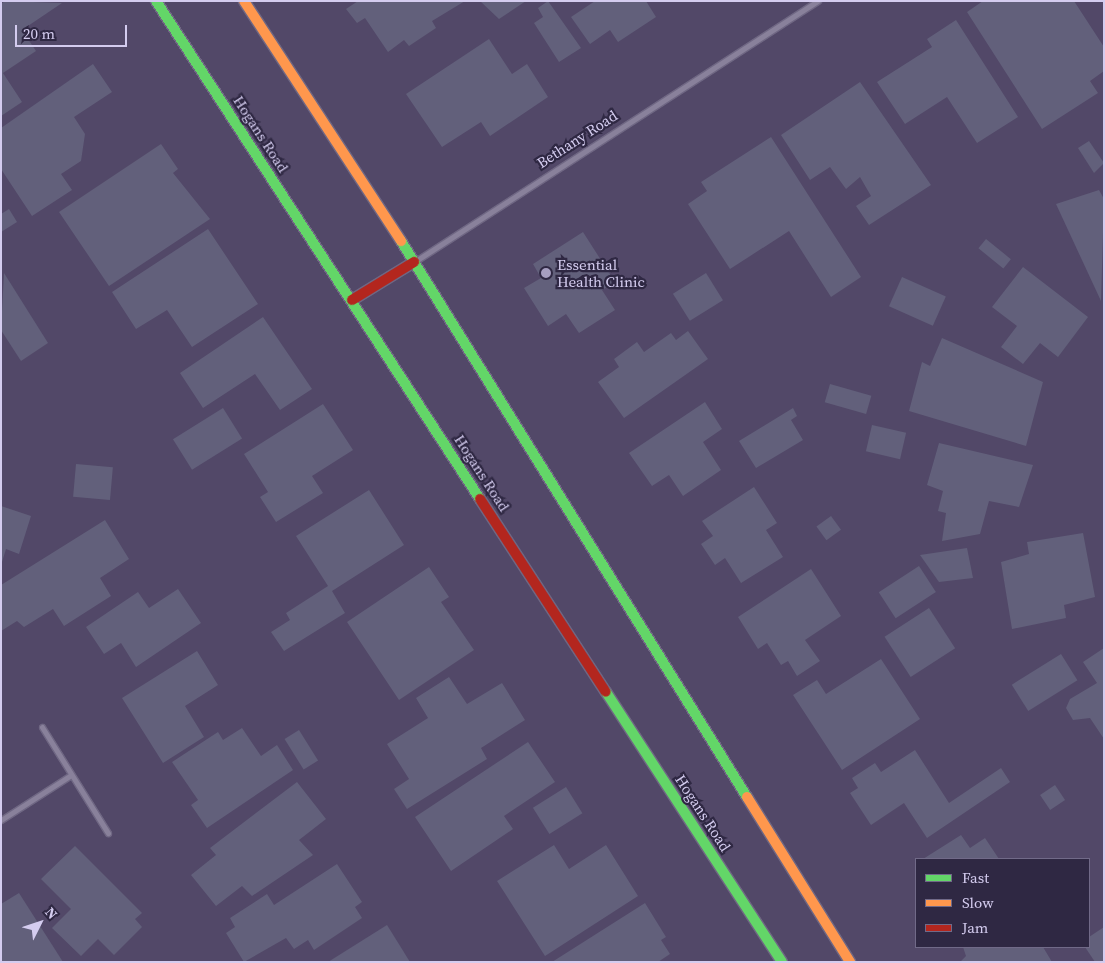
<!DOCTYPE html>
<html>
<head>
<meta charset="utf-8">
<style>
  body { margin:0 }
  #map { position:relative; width:1105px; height:963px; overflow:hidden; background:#524868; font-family:"Source Serif 4",serif }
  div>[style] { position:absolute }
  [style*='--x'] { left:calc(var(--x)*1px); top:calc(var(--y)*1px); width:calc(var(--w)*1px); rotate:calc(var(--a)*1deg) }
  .building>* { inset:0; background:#62607b; transform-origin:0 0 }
  .roads { filter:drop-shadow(1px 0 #6f6783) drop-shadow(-1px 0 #6f6783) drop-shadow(0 1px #6f6783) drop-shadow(0 -1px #6f6783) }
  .street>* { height:5px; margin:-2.5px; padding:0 2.5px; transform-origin:2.5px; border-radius:2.5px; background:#89819b }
  .fast>* { height:10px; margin:-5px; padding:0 5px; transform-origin:5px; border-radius:5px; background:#63d668 }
  .slow>* { height:10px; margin:-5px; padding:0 5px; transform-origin:5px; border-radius:5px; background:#ff974d }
  .jam>* { height:10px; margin:-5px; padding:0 5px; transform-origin:5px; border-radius:5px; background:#b3261e }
  .dots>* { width:14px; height:14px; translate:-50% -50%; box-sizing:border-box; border:2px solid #2f2843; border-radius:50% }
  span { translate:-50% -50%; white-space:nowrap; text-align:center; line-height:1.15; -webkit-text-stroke:4.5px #2f2843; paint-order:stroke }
  .street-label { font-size:15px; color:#d4ccef }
  .poi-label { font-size:15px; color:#d4ccef }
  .left { translate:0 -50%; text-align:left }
  .frame { position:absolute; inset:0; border:2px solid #d4ccef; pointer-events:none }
  .legend { position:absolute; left:915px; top:858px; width:175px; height:90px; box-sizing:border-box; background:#2f2843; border:1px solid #716a88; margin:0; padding:6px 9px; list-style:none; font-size:15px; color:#d4ccef }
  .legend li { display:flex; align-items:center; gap:10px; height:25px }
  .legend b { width:25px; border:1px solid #716a88 }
  .north { position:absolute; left:15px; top:898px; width:50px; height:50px; -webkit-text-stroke:4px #2f2843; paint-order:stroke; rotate:49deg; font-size:14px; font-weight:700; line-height:20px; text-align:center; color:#d4ccef }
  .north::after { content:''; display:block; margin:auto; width:18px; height:22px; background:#d4ccef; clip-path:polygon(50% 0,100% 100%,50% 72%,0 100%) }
  .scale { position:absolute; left:15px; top:25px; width:112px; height:22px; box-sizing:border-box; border:2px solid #d4ccef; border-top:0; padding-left:6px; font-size:15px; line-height:18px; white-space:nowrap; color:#d4ccef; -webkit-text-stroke:4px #2f2843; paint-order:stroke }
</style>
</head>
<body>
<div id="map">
  <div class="building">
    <i style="clip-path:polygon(5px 1px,62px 3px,22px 30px,36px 51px,3px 73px,22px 102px,1px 116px,1px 4px)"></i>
    <i style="clip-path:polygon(358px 1px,383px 2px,465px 1px,432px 21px,436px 28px,409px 46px,404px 40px,388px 52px,365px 18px,357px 23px,346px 9px)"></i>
    <i style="clip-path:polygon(480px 1px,526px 1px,499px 19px)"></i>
    <i style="clip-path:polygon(548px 1px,581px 48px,559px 62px,534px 23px,543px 17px,538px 8px)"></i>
    <i style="clip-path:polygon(595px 1px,646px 1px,656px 17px,618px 42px,610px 30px,590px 44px,571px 17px)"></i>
    <i style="clip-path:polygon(983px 1px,1074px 1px,1104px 47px,1104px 71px,1090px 81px,1098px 93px,1042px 129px,967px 12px)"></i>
    <i style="clip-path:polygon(956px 20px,1018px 117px,977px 143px,947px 97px,905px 124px,877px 82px,932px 47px,927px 39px)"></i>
    <i style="clip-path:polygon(489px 39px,512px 74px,527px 64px,548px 97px,490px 136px,481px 122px,442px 147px,406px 94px)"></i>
    <i style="clip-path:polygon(93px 64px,112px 92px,74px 117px,85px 134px,81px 161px,61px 174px,72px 190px,32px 216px,1px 169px,1px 128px)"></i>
    <i style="clip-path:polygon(860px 82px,931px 185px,869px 225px,856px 206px,871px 196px,860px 177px,846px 189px,830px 167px,810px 180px,781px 135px)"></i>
    <i style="clip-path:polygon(771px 137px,861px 277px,831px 297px,789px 231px,730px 269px,688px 204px,707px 191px,701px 182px)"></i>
    <i style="clip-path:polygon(1089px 141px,1104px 163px,1094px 173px,1078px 148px)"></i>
    <i style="clip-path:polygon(161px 144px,178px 169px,173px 173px,210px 219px,109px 286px,59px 212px)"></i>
    <i style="clip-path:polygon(1099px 190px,1104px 199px,1101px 301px,1056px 204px)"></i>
    <i style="clip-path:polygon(9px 209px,17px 222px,1px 232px,1px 214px)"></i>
    <i style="clip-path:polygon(208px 229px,258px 304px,192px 347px,167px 310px,136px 329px,112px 292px)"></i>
    <i style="clip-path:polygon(583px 232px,615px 282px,602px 290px,615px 310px,579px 333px,566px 314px,548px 326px,524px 288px,541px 278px,533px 264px)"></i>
    <i style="left:986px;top:239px;width:32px;height:12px;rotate:39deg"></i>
    <i style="clip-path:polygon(1023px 267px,1088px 317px,1058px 357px,1040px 343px,1023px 364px,1001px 347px,1017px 326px,992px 307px)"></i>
    <i style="clip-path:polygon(4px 273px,48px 343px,21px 361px,1px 330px)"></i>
    <i style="left:706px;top:273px;width:32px;height:39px;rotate:58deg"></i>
    <i style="left:902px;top:277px;width:48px;height:32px;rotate:24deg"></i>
    <i style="clip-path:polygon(263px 317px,312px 389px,280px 410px,255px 374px,203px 408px,180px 373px)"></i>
    <i style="clip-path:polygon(688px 331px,708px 359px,624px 418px,598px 382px,619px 367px,614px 359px,637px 342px,644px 352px,671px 333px,676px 340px)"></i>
    <i style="clip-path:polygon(942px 338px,1043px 382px,1026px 446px,909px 411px,922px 362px,930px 366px)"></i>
    <i style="left:830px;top:384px;width:43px;height:19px;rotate:16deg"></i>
    <i style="clip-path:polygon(705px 402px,722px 429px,703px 442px,721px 470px,683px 496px,669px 475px,652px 486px,629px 453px)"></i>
    <i style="clip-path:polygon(323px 404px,353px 450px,312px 476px,323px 493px,276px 522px,260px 497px,268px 492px,244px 454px)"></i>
    <i style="left:223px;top:408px;width:36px;height:59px;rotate:58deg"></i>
    <i style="clip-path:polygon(793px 408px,797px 416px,791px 420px,803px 440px,756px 468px,739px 441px)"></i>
    <i style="left:872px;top:425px;width:35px;height:27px;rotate:13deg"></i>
    <i style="clip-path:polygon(939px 443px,1033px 465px,1019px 507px,989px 501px,980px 534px,942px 541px,946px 513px,938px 511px,943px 491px,927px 485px)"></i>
    <i style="left:76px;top:464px;width:37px;height:33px;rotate:5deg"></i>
    <i style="clip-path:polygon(754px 487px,777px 523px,766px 530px,783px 557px,741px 583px,725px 558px,715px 565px,701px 544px,713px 536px,702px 521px)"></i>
    <i style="clip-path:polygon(369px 490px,404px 545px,332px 591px,345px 613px,284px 651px,271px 632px,290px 620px,286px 613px,328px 586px,296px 536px)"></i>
    <i style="clip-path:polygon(1px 506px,31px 516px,19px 554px,6px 549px,2px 562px)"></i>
    <i style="left:831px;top:516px;width:17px;height:18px;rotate:54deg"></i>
    <i style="clip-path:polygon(105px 520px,129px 559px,100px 578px,111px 596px,64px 626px,53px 609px,24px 627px,17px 621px,1px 631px,1px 585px)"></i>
    <i style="clip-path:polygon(1083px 533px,1095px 597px,1064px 605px,1066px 618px,1012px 629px,1001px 562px,1029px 554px,1027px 542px)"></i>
    <i style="clip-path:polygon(967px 548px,973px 578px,939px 582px,920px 555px)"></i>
    <i style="left:919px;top:566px;width:31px;height:48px;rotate:57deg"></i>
    <i style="clip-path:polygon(429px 567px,449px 597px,441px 602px,474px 650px,399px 700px,347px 622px)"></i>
    <i style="clip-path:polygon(811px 569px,841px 616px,805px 640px,820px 661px,797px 676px,788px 661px,781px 665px,767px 643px,758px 649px,738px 617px)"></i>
    <i style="clip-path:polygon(178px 589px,201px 623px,136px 667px,121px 643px,104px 654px,86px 627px,138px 592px,149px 608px)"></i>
    <i style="left:929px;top:608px;width:48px;height:53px;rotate:57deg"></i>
    <i style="clip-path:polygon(1104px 648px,1104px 739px,1090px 718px,1073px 720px,1066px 708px,1070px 699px,1097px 683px,1083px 662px)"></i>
    <i style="clip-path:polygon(197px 651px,218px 685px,185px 706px,204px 737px,163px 763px,122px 698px)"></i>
    <i style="left:1061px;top:654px;width:31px;height:58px;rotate:58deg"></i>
    <i style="clip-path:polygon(881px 659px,920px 719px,842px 770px,793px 695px,817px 680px,826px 694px)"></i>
    <i style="clip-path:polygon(449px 677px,467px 704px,502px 683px,525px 720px,481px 748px,487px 759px,407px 809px,394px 789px,409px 779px,387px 744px,428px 718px,416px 698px)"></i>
    <i style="clip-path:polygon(242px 728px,261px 756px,277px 745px,293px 770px,207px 828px,191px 805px,198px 800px,172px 762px,218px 732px,223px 740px)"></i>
    <i style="left:299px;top:730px;width:36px;height:17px;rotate:58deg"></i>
    <i style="clip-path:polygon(528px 742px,555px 782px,504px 816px,513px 829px,451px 871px,415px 817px)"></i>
    <i style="clip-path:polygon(915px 750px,949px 803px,1001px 768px,1010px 782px,927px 838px,904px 803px,871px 825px,850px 793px,858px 788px,852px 778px,875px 763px,881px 772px)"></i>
    <i style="clip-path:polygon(297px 782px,326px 819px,299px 840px,313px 855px,252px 896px,242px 886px,216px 906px,191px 875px,216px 855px,210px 848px)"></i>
    <i style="left:1055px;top:785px;width:18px;height:18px;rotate:56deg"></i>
    <i style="left:566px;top:787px;width:31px;height:39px;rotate:58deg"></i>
    <i style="clip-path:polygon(961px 835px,970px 848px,985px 838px,999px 859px,923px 859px)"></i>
    <i style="clip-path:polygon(554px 845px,569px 869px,606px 845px,638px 896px,545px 956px,497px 881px)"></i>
    <i style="clip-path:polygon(75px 846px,142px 913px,135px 919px,142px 927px,114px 955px,98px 939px,81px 956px,52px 928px,71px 909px,41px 879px)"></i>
    <i style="clip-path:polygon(337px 864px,362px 902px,355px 907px,362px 918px,314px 950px,308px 940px,294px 949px,286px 938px,244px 962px,226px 933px,235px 927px,230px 918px,267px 894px,274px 905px)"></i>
    <i style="clip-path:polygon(19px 893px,63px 962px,1px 962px,1px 904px)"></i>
    <i style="clip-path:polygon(645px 903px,666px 937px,661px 940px,670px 954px,658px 962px,552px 962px)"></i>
    <i style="clip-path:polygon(387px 925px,410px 962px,328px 962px)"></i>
    <i style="clip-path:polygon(1104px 927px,1104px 962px,1095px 962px,1085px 947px,1089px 937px)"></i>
    <i style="clip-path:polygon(963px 947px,1043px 947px,1052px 962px,960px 962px,966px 956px)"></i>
  </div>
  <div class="roads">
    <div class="street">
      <i style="--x:414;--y:262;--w:481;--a:-32.9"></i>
      <i style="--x:42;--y:727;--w:125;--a:58.1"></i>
      <i style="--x:1;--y:820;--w:83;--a:-32.7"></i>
    </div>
    <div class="fast">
      <i style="--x:156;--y:1;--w:594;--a:56.95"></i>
      <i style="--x:401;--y:241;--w:655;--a:58.11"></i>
      <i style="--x:606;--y:692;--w:322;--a:56.9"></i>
    </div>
    <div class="slow">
      <i style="--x:244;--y:1;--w:287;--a:56.8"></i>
      <i style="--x:747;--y:797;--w:195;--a:58"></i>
    </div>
    <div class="jam">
      <i style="--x:352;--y:300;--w:73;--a:-31.5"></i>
      <i style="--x:480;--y:499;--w:230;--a:56.9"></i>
    </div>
  </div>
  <div class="dots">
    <i style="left:546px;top:273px;background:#a69ec0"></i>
  </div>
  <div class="street-label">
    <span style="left:261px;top:134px;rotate:57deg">Hogans Road</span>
    <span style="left:577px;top:139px;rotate:-33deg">Bethany Road</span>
    <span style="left:482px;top:473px;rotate:57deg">Hogans Road</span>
    <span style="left:703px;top:813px;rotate:57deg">Hogans Road</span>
  </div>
  <div class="poi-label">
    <span class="left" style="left:557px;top:273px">Essential<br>Health Clinic</span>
  </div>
  <div class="frame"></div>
  <ul class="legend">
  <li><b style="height:6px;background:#63d668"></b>Fast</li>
  <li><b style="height:6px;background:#ff974d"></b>Slow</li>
  <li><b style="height:6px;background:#b3261e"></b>Jam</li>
  </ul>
  <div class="north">N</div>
  <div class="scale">20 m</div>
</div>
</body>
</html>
